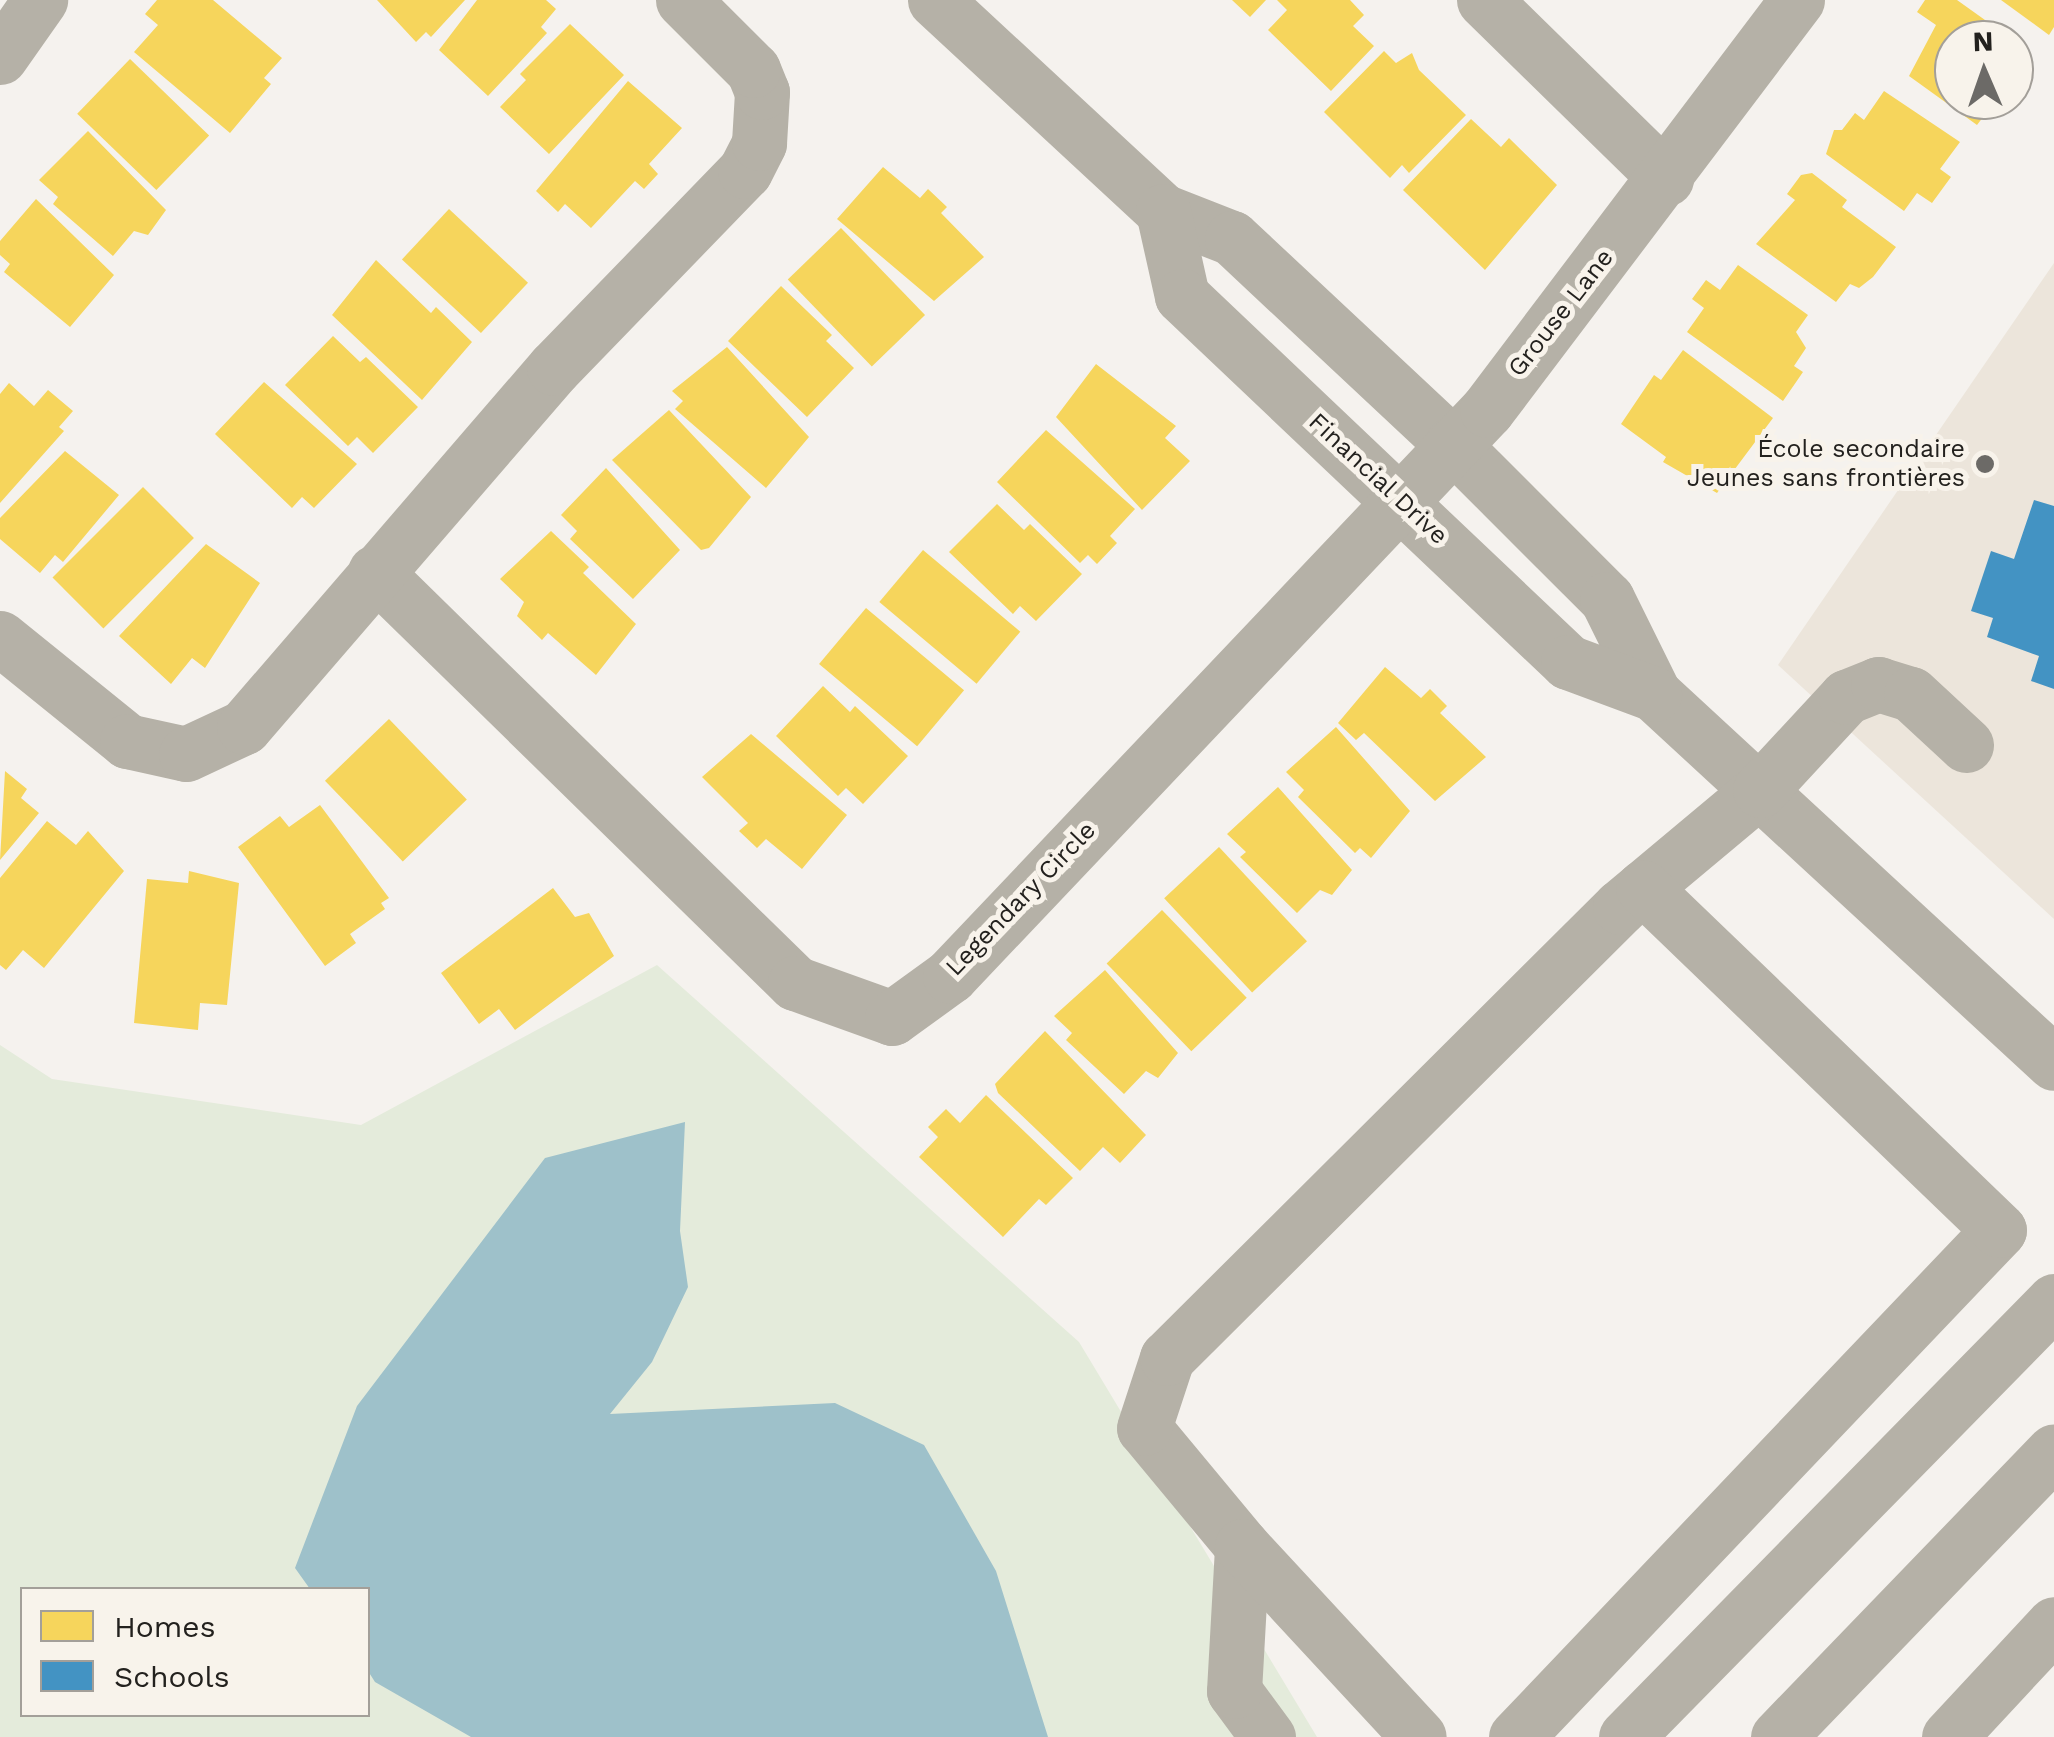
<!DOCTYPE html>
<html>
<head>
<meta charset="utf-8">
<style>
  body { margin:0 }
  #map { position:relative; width:2054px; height:1737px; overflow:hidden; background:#f5f2ee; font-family:"Work Sans",sans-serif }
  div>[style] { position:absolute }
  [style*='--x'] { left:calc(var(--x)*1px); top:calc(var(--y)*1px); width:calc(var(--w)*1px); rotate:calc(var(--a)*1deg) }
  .built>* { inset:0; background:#ece5db }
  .green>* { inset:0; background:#e4ebdb }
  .water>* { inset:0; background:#9ec1ca }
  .homes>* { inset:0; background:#f6d55c; transform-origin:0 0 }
  .schools>* { inset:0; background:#4393c3 }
  .minor>* { height:55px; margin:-27.5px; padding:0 27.5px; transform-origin:27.5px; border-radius:27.5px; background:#b5b1a7 }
  .dots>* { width:28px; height:28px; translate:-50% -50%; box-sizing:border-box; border:5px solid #f8f3eb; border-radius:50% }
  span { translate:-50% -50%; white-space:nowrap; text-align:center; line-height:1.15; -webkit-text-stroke:10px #f8f3eb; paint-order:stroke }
  .street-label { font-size:25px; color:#23211e }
  .poi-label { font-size:25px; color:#23211e }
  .right { translate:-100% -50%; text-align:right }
  .legend { position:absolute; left:20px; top:1587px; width:350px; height:130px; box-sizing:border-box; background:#f8f3eb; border:2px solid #a39f99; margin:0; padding:12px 18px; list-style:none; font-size:30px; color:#23211e }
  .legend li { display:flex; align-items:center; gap:20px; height:50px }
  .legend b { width:50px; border:2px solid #a39f99 }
  .north { position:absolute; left:1934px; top:20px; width:100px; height:100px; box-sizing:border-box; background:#f8f3eb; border:2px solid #a39f99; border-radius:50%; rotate:358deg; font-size:28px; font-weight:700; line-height:40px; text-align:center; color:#23211e }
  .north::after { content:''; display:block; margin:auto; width:35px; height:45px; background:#6c6a67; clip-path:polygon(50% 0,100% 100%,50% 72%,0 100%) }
</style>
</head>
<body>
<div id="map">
  <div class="built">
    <i style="clip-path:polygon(2054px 263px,2054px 919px,1778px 665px)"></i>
  </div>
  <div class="green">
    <i style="clip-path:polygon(evenodd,657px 965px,1079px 1342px,1317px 1737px,0 1737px,0 1045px,52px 1079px,361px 1125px,657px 965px,22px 1590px,368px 1590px,368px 1714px,22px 1714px,22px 1590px)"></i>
  </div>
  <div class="water">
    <i style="clip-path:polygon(685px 1122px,680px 1231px,688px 1287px,652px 1362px,610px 1414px,835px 1403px,924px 1445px,996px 1571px,1048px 1737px,471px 1737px,375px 1682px,368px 1671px,368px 1590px,310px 1589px,295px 1568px,357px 1406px,545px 1158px)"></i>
  </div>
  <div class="homes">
    <i style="clip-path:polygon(157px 0,213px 0,282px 58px,264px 78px,271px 84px,230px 133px,134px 52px,158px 25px,145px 14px)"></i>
    <i style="clip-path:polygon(377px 0,465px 0,431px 37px,426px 32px,416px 42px)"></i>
    <i style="clip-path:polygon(477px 0,546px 0,556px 9px,541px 27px,547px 33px,488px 96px,439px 50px)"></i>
    <i style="clip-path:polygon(1232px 0,1266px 0,1250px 17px)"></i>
    <i style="clip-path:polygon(1277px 0,1350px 0,1364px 15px,1353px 26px,1374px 46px,1331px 91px,1268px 30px,1287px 10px)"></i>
    <i style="clip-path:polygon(1925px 0,1957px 0,2013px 40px,1954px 40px,1954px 100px,1996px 100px,1977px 125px,1909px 76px,1936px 25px,1917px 12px)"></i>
    <i style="clip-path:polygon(2001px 0,2054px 0,2054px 27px,2049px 35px)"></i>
    <i style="clip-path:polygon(570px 24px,624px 75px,549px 154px,500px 107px,526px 80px,520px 74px)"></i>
    <i style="clip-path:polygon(1384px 51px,1396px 63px,1412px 53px,1419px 70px,1466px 115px,1409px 173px,1402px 165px,1390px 178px,1324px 112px)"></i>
    <i style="left:130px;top:59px;width:110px;height:76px;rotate:44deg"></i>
    <i style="clip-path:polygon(628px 81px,682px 128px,649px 164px,658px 174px,644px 189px,635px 181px,591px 228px,565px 204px,558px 212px,536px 191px)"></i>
    <i style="clip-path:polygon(1884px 91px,1960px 142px,1940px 169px,1951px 177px,1932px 203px,1917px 193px,1904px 211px,1826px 154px,1834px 130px,1842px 130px,1855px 113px,1864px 120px)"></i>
    <i style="clip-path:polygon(1471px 119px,1501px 147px,1509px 138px,1557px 185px,1485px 270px,1403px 190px)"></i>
    <i style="clip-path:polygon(88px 131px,166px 210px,148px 235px,134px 231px,113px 256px,53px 204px,58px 197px,39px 180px)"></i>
    <i style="clip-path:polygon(883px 167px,920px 198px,928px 189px,947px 207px,941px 213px,984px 257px,934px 301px,837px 219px)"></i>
    <i style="clip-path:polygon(1812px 173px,1847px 200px,1842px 207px,1896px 247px,1873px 277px,1859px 288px,1850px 284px,1836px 302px,1756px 244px,1795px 200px,1787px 194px,1801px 175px)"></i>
    <i style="clip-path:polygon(36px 199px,114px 275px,70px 327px,4px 272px,10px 264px,0 255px,0 241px)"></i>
    <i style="left:449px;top:209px;width:108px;height:69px;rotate:43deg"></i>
    <i style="left:841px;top:228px;width:121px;height:74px;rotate:46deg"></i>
    <i style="clip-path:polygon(376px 260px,431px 313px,436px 307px,472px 342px,422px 400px,332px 315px)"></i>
    <i style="clip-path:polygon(1738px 265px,1808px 315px,1796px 332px,1806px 348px,1794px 366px,1803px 372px,1783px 401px,1687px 332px,1704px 308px,1692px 299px,1706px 280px,1720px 290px)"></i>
    <i style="clip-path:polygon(781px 286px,832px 335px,826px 341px,854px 368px,807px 417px,728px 341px)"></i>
    <i style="clip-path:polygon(333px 336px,360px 362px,366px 357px,418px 407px,373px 453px,357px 437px,348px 446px,285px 385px)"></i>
    <i style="clip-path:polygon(727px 347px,809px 437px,766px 488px,675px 409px,683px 401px,672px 391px)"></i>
    <i style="clip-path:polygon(1683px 350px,1773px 418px,1717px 493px,1663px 462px,1666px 457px,1621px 424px,1654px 375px,1661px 380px)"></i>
    <i style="clip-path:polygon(1096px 364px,1176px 426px,1165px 438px,1190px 461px,1142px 510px,1056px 417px)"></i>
    <i style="clip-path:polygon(264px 382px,357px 464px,314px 508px,302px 497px,292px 508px,215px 434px)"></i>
    <i style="clip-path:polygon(9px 383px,34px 406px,48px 390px,73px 411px,59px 427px,64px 431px,0 503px,0 394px)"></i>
    <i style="clip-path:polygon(669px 410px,751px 497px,709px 548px,701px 550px,612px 460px)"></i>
    <i style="clip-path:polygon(1046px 430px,1135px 509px,1110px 536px,1117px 543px,1097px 564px,1088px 555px,1080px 563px,997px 482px)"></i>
    <i style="clip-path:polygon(65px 451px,119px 495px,63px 562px,55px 555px,40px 573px,0 539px,0 518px)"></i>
    <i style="clip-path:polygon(606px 468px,680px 550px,633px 599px,570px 539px,577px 531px,561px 515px)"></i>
    <i style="left:143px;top:487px;width:72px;height:128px;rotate:45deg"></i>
    <i style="clip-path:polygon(997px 504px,1024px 530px,1030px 524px,1082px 574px,1036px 621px,1020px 606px,1013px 614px,949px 552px)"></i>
    <i style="clip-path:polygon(551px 531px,589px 567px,583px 573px,636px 624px,596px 675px,548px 633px,542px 640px,517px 616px,524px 602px,500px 579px)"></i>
    <i style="clip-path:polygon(206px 544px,260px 583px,205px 668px,192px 658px,171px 684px,119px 636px)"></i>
    <i style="left:923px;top:550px;width:127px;height:68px;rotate:40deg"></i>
    <i style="left:866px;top:608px;width:128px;height:73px;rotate:40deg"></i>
    <i style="clip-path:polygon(1385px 667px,1421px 698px,1430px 689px,1447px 706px,1440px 713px,1486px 757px,1435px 801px,1364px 733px,1356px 740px,1338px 723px)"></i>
    <i style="clip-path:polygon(823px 686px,850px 712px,855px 706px,908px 756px,863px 804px,846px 788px,838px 796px,776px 736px)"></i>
    <i style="left:389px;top:719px;width:112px;height:89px;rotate:46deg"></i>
    <i style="clip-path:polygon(1336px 727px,1410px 811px,1371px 858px,1360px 848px,1355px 853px,1298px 797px,1304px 790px,1286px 772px)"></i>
    <i style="clip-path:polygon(751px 734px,847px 815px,802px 869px,766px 839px,757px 848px,739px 831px,748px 823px,702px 777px)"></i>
    <i style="clip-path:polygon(5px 771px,27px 789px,21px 798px,39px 813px,0 860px)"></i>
    <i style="clip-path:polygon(1278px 787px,1352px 870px,1332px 895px,1320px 890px,1297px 913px,1240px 857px,1246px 852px,1227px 834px)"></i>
    <i style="clip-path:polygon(320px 805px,389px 898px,381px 903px,385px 909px,350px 934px,356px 943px,325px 966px,238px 847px,280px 816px,289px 827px)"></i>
    <i style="clip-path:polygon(47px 821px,76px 845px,88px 831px,124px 871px,44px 968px,23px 950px,6px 970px,0 965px,0 878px)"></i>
    <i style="left:1219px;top:847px;width:129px;height:75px;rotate:47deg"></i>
    <i style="clip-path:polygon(189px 871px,239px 883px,227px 1005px,200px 1003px,198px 1030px,134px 1023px,147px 879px,188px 883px)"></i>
    <i style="clip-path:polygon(553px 888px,575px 917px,589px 913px,614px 956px,515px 1030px,499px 1009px,479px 1024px,441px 973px)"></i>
    <i style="left:1162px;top:910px;width:122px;height:77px;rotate:46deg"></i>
    <i style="clip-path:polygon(1105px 970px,1178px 1053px,1158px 1078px,1146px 1071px,1124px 1094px,1066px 1040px,1072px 1033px,1054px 1016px)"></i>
    <i style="clip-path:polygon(1045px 1031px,1146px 1135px,1120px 1163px,1103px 1147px,1080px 1171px,998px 1093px,995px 1084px)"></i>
    <i style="clip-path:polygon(986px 1095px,1073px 1178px,1046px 1205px,1039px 1199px,1003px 1237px,919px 1157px,938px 1137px,928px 1127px,946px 1109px,960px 1123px)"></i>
  </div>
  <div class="schools">
    <i style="clip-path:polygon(2034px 500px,2054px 506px,2054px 689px,2031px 681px,2039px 656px,1987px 637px,1993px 618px,1971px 611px,1991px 551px,2014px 559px)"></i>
  </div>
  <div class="minor">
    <i style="--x:935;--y:0;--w:311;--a:42.8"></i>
    <i style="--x:1163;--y:211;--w:74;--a:21.4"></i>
    <i style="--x:1232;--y:238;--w:301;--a:43.1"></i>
    <i style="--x:1452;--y:444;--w:219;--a:45"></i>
    <i style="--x:1607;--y:599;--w:106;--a:63.7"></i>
    <i style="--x:1654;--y:694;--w:544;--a:42.69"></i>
    <i style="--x:1484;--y:0;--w:255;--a:44.4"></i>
    <i style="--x:0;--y:57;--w:70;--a:-54.9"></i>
    <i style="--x:1163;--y:211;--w:87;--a:77.4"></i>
    <i style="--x:1182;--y:296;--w:532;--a:43.48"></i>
    <i style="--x:1568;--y:662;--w:92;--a:20.4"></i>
    <i style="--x:375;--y:572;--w:588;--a:44.38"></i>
    <i style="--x:795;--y:983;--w:103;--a:19.8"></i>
    <i style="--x:892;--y:1018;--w:72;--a:-35.9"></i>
    <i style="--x:950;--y:976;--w:780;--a:-46.51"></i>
    <i style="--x:1487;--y:410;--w:514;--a:-52.91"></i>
    <i style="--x:0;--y:638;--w:164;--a:39"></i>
    <i style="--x:127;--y:741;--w:60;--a:12.4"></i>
    <i style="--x:186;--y:754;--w:64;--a:-25"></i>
    <i style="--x:244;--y:727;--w:474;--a:-49.2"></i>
    <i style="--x:554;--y:368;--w:274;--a:-45.9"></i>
    <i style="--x:745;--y:171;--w:31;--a:-63"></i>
    <i style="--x:759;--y:143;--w:51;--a:-86.6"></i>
    <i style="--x:762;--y:92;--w:24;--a:-112"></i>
    <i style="--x:753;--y:70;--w:99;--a:-135"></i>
    <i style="--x:1242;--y:1546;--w:153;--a:-129.7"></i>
    <i style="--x:1144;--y:1428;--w:74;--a:-71.8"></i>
    <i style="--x:1167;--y:1358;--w:639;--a:-44.87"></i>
    <i style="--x:1620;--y:907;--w:182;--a:-39.9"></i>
    <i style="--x:1760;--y:790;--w:127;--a:-47.2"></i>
    <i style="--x:1846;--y:697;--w:35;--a:-22"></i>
    <i style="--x:1878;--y:684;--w:34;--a:17"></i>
    <i style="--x:1911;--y:694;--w:75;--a:42.8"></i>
    <i style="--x:1268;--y:1737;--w:57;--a:-126.5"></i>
    <i style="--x:1234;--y:1691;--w:145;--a:-86.8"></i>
    <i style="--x:1242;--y:1546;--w:260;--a:47.2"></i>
    <i style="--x:1516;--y:1737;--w:700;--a:-46.39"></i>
    <i style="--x:1999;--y:1230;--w:494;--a:-136.1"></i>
    <i style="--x:1626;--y:1737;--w:611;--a:-45.53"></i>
    <i style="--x:1778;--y:1737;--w:397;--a:-46"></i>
    <i style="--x:1949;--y:1737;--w:154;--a:-47.1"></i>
  </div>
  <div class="dots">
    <i style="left:1985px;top:464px;background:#6c6a67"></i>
  </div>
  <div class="street-label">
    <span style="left:1561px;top:313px;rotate:-52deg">Grouse Lane</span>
    <span style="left:1378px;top:479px;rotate:43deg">Financial Drive</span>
    <span style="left:1021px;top:899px;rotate:-46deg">Legendary Circle</span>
  </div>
  <div class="poi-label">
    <span class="right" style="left:1965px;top:464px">École secondaire<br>Jeunes sans frontières</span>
  </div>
  <ul class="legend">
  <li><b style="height:28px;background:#f6d55c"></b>Homes</li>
  <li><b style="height:28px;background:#4393c3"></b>Schools</li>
  </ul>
  <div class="north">N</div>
</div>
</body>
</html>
